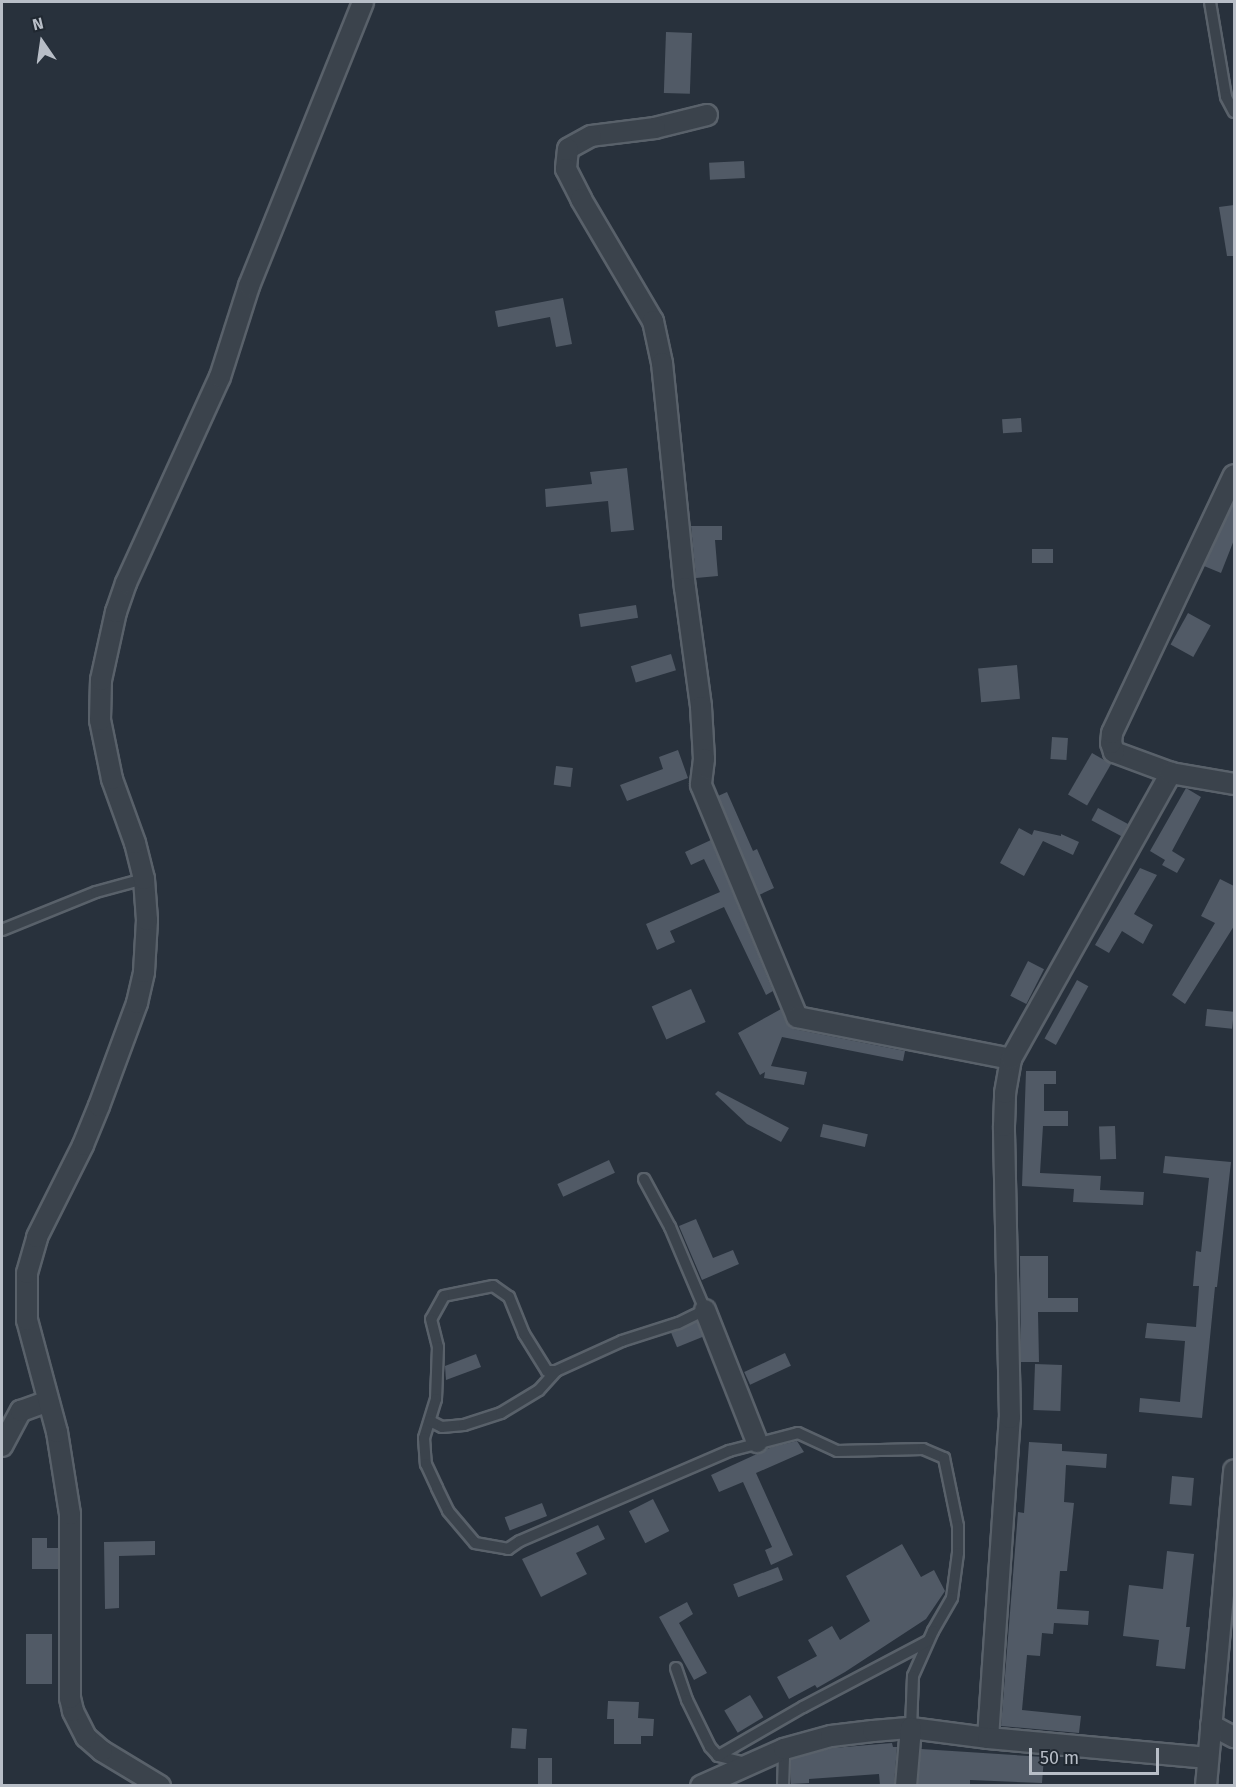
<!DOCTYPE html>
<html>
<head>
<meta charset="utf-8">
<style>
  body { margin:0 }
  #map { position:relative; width:1236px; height:1787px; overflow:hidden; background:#28313c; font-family:"Fira Sans",sans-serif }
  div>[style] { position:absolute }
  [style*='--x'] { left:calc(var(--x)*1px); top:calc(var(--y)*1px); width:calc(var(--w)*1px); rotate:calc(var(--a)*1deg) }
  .building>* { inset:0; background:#515a66; transform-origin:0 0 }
  .roads { filter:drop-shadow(2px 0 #59616a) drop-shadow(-2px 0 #59616a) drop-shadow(0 2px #59616a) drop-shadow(0 -2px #59616a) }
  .lane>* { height:10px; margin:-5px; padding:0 5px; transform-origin:5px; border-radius:5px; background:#3b434c }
  .street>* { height:20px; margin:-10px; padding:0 10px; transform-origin:10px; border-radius:10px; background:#3b434c }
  span { translate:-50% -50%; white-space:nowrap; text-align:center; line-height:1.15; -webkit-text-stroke:4.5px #202831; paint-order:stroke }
  .frame { position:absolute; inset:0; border:3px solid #b8bec7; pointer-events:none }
  .north { position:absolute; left:12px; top:12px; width:60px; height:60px; -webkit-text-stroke:4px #202831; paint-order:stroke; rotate:347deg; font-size:16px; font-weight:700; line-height:24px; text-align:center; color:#b8bec7 }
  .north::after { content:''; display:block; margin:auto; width:21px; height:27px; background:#b8bec7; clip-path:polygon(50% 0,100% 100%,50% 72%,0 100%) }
  .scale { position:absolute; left:1029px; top:1748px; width:130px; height:27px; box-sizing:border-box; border:3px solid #b8bec7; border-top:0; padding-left:8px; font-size:18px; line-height:21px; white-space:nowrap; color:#b8bec7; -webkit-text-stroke:4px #202831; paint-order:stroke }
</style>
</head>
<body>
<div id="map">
  <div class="building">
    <i style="left:666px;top:32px;width:26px;height:61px;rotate:2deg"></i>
    <i style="left:744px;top:161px;width:17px;height:35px;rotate:87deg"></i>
    <i style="clip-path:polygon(1234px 205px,1234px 256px,1227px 256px,1219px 207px)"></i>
    <i style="clip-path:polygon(563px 298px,572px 344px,556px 347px,550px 317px,498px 327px,495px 311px)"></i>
    <i style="left:1021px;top:418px;width:14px;height:19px;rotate:86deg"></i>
    <i style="clip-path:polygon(627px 468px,634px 530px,611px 532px,608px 501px,546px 507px,545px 489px,592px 484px,590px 472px)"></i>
    <i style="clip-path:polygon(1234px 502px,1234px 540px,1221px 573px,1204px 566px)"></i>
    <i style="clip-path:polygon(691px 526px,722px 526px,722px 540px,715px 540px,718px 576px,696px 578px)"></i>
    <i style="left:1032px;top:549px;width:21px;height:14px"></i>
    <i style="left:636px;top:605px;width:13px;height:58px;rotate:81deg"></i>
    <i style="left:1188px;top:613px;width:26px;height:36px;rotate:29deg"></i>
    <i style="left:671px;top:654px;width:17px;height:42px;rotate:73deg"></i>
    <i style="left:1017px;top:665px;width:34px;height:39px;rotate:85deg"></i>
    <i style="left:1052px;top:737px;width:16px;height:22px;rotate:4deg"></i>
    <i style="clip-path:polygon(678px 750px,688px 778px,627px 801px,620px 785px,663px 769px,659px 757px)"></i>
    <i style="left:1092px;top:753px;width:22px;height:48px;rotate:30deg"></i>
    <i style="left:556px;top:766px;width:17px;height:19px;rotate:7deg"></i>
    <i style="clip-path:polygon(1186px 788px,1201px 797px,1172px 851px,1185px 859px,1177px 873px,1162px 865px,1165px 860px,1150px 851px)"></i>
    <i style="clip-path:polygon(727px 792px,753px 851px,757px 849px,774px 888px,759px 895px,718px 796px)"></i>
    <i style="left:1098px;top:808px;width:34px;height:14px;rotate:28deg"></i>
    <i style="clip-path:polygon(1019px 828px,1032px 835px,1034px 830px,1061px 836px,1061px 834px,1079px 842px,1073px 855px,1043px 841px,1024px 876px,1000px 863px)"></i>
    <i style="clip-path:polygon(711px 840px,773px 991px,766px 995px,724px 907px,670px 931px,675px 942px,657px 950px,646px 924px,720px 892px,704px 859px,691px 865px,685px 852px)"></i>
    <i style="clip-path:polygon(1140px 868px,1157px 875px,1134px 914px,1153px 925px,1143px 944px,1122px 931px,1109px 953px,1095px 945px)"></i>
    <i style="clip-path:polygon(1220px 879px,1234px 886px,1234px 926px,1185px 1004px,1172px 995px,1215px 923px,1201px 916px)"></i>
    <i style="left:1028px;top:961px;width:18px;height:39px;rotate:27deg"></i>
    <i style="left:1077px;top:980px;width:13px;height:67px;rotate:29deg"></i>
    <i style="left:691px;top:989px;width:36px;height:43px;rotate:66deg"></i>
    <i style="clip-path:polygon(781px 1009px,786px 1022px,794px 1029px,905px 1051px,903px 1061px,782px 1037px,771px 1066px,807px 1072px,804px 1085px,764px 1078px,765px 1072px,760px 1075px,738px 1033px)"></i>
    <i style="left:1207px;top:1009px;width:27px;height:17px;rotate:6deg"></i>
    <i style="clip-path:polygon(1026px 1071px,1056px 1071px,1056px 1084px,1044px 1084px,1044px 1111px,1068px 1111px,1068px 1126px,1043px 1126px,1040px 1173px,1101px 1176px,1100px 1190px,1144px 1192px,1143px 1205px,1073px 1202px,1074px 1189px,1022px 1186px)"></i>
    <i style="clip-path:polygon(718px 1091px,789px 1128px,781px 1142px,747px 1124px,715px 1094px)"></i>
    <i style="left:823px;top:1124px;width:46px;height:13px;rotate:13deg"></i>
    <i style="left:1115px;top:1126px;width:33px;height:16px;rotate:88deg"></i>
    <i style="clip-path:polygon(1165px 1156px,1231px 1162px,1217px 1287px,1215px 1287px,1202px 1418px,1139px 1412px,1140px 1398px,1180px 1402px,1185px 1341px,1145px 1338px,1147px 1323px,1196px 1327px,1199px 1286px,1193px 1286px,1196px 1251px,1201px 1252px,1209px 1178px,1163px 1173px)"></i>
    <i style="left:609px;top:1160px;width:14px;height:57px;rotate:65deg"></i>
    <i style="clip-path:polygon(696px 1219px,713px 1258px,733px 1250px,739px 1264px,702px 1280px,679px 1226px)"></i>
    <i style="clip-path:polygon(1020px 1256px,1048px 1256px,1048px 1298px,1078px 1298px,1078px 1312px,1038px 1312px,1039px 1362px,1021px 1362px)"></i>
    <i style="left:697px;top:1322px;width:16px;height:28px;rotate:68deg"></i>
    <i style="left:785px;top:1353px;width:14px;height:45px;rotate:65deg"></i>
    <i style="clip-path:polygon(476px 1354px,481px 1367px,446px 1380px,445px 1366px)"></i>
    <i style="left:1035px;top:1364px;width:27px;height:46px;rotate:2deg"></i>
    <i style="clip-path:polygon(797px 1441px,804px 1452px,756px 1473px,793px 1555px,771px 1565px,765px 1550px,772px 1547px,743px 1482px,719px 1492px,711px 1475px,772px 1447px)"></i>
    <i style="clip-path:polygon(1029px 1442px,1062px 1444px,1062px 1451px,1107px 1454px,1106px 1468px,1066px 1465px,1064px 1502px,1074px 1503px,1067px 1571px,1060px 1571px,1057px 1609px,1089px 1611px,1088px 1625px,1054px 1623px,1053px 1634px,1042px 1633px,1040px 1656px,1027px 1655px,1022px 1710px,1081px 1716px,1079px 1733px,1001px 1726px,1018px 1512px,1024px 1513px)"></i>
    <i style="left:1172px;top:1476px;width:22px;height:28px;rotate:5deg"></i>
    <i style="left:653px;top:1499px;width:36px;height:27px;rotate:63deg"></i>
    <i style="left:542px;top:1503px;width:14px;height:40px;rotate:69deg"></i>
    <i style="clip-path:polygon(598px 1525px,605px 1539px,576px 1553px,587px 1574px,541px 1597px,522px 1559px)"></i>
    <i style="clip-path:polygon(32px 1538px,47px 1538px,47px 1548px,58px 1548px,58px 1569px,32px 1569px)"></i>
    <i style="clip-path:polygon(155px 1541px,155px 1555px,119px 1556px,119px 1608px,105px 1609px,104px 1542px)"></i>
    <i style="clip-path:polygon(902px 1544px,921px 1577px,934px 1570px,945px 1591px,926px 1619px,845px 1672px,817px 1688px,815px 1685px,789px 1699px,777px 1677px,817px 1656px,808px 1640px,832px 1626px,840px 1640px,870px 1621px,846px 1576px)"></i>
    <i style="clip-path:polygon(1167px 1551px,1194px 1554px,1186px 1627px,1190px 1627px,1185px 1669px,1156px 1666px,1159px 1640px,1123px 1636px,1129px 1585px,1163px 1589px)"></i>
    <i style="left:778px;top:1567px;width:14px;height:48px;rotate:69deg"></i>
    <i style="clip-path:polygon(687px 1602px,693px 1614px,679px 1623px,707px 1673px,694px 1680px,659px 1617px)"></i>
    <i style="left:26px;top:1634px;width:26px;height:50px"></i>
    <i style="left:750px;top:1695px;width:26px;height:30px;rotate:59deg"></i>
    <i style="clip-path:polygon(608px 1701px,639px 1702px,638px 1718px,654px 1719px,653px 1736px,641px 1736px,641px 1744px,614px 1744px,614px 1719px,607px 1719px)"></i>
    <i style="left:512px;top:1728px;width:15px;height:20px;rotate:4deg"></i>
    <i style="clip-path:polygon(892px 1743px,893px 1747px,897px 1747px,894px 1785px,880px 1785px,879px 1774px,809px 1779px,809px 1783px,791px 1784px,791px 1759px,833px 1748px)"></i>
    <i style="clip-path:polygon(921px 1749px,1044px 1757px,1042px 1783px,970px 1780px,970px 1785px,918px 1785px)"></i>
    <i style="left:538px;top:1758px;width:14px;height:27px"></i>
  </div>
  <div class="roads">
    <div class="lane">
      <i style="--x:1210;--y:2;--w:96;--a:80.4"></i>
      <i style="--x:1226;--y:97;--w:17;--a:62"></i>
      <i style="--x:2;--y:930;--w:101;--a:-22"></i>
      <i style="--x:96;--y:892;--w:50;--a:-15.2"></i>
      <i style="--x:644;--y:1179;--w:55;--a:61.6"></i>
      <i style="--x:670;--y:1227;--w:90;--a:67.1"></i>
      <i style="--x:705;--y:1310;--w:30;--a:154"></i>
      <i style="--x:678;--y:1323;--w:59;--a:162.2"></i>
      <i style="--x:622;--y:1341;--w:72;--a:155.6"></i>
      <i style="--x:556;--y:1371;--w:9;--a:180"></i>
      <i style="--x:547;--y:1371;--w:44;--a:-121.9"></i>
      <i style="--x:524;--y:1334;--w:40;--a:-112"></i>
      <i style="--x:509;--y:1297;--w:19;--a:-145"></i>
      <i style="--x:493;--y:1286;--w:50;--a:168.5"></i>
      <i style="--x:444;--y:1296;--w:26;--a:119"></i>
      <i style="--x:431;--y:1319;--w:29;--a:76"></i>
      <i style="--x:438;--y:1347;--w:52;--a:92.2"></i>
      <i style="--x:436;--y:1399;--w:41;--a:107.1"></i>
      <i style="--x:424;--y:1438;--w:26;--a:86"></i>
      <i style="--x:426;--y:1464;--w:26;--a:65"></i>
      <i style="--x:437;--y:1488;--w:25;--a:64"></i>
      <i style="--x:448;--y:1511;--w:42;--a:49.8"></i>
      <i style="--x:475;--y:1543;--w:34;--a:10"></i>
      <i style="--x:508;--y:1549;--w:14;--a:-34"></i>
      <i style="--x:520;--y:1541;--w:228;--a:-23.3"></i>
      <i style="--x:729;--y:1451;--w:71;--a:-14.6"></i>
      <i style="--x:798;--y:1433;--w:43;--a:24.8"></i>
      <i style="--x:837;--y:1451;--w:86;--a:-1.3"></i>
      <i style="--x:923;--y:1449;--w:23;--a:23"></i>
      <i style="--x:944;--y:1458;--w:69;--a:78.4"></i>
      <i style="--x:958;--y:1526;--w:27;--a:90"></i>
      <i style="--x:958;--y:1553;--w:45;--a:97.6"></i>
      <i style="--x:952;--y:1598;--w:38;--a:120"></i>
      <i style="--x:933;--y:1631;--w:49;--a:114"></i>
      <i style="--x:913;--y:1676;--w:52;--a:92.2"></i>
      <i style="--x:430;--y:1421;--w:13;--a:27"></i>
      <i style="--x:442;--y:1427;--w:22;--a:-5"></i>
      <i style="--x:464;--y:1425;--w:39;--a:-18"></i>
      <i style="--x:501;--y:1413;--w:44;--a:-31.2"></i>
      <i style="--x:539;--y:1390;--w:25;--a:-48"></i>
      <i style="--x:676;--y:1668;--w:34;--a:71"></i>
      <i style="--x:687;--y:1700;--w:52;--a:63.9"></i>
      <i style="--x:710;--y:1747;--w:12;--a:48"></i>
      <i style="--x:718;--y:1756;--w:32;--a:14"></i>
      <i style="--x:718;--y:1756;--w:98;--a:-30"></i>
      <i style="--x:803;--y:1707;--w:141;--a:-27.8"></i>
      <i style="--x:783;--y:1786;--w:37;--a:-88"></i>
    </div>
    <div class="street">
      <i style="--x:707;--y:115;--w:54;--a:166"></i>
      <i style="--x:655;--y:128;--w:64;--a:172.9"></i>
      <i style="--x:591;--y:136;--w:26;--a:151"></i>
      <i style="--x:568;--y:149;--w:20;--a:96"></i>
      <i style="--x:566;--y:169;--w:34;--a:63"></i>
      <i style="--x:581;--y:199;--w:142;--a:59.5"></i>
      <i style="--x:653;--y:321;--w:43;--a:77.9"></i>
      <i style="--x:662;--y:363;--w:226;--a:84.2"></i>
      <i style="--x:685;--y:588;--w:120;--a:82.3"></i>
      <i style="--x:701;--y:707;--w:52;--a:86.7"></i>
      <i style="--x:704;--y:759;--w:26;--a:97"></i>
      <i style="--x:701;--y:785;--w:251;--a:67.5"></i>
      <i style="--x:797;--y:1017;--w:218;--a:11.1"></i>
      <i style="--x:1171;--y:773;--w:61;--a:-159.8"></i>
      <i style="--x:1114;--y:752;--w:9;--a:-108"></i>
      <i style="--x:1111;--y:743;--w:10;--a:-84"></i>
      <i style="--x:1112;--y:733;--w:285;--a:-64.7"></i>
      <i style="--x:705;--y:1310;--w:142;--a:68.5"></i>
      <i style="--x:2;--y:1446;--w:40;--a:-62"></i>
      <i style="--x:21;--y:1411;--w:29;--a:-20"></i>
      <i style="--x:1211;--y:1725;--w:26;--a:28"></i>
      <i style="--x:988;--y:1738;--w:321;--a:-86.1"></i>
      <i style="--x:1010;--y:1418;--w:292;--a:-91.2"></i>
      <i style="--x:1004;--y:1126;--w:33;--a:-88"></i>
      <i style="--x:1005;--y:1093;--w:35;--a:-80"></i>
      <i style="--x:1011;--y:1059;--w:328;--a:-60.8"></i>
      <i style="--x:1171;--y:773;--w:64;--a:9.9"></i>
      <i style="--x:160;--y:1786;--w:68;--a:-148.9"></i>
      <i style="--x:102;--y:1751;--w:21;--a:-139"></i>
      <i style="--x:86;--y:1737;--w:29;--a:-117"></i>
      <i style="--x:73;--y:1711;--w:13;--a:-103"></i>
      <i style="--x:70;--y:1698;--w:184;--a:-90"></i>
      <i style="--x:70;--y:1514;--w:83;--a:-99"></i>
      <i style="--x:57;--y:1432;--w:116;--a:-105"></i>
      <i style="--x:27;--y:1320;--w:47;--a:-90"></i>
      <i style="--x:27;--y:1273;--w:37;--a:-74"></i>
      <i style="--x:37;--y:1237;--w:103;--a:-63.4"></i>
      <i style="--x:83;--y:1145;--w:42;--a:-67.7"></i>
      <i style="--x:99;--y:1106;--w:110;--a:-69.7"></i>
      <i style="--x:137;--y:1003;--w:32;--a:-77"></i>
      <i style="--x:144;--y:972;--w:52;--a:-86.7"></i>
      <i style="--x:147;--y:920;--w:41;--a:-94.2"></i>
      <i style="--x:144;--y:879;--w:37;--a:-104"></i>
      <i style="--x:135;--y:843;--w:68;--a:-109.8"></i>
      <i style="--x:112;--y:779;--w:60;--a:-101.5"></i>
      <i style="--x:100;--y:720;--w:40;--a:-88.6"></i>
      <i style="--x:101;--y:680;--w:70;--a:-77.6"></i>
      <i style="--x:116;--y:612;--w:31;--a:-71"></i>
      <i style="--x:126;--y:583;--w:226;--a:-65.5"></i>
      <i style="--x:220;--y:377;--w:96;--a:-72.3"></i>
      <i style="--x:249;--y:286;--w:306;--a:-68.1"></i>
      <i style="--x:701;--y:1786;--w:91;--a:-24"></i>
      <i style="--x:784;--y:1749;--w:49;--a:-15.5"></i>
      <i style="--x:831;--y:1736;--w:42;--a:-6.8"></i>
      <i style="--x:873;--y:1731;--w:38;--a:-5"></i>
      <i style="--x:911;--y:1728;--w:78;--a:7.4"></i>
      <i style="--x:988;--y:1738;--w:221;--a:5.2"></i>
      <i style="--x:906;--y:1786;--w:58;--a:-85.1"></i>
      <i style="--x:1206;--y:1786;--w:317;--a:-84.9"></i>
    </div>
  </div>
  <div class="frame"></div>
  <div class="north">N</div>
  <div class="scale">50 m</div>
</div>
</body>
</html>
